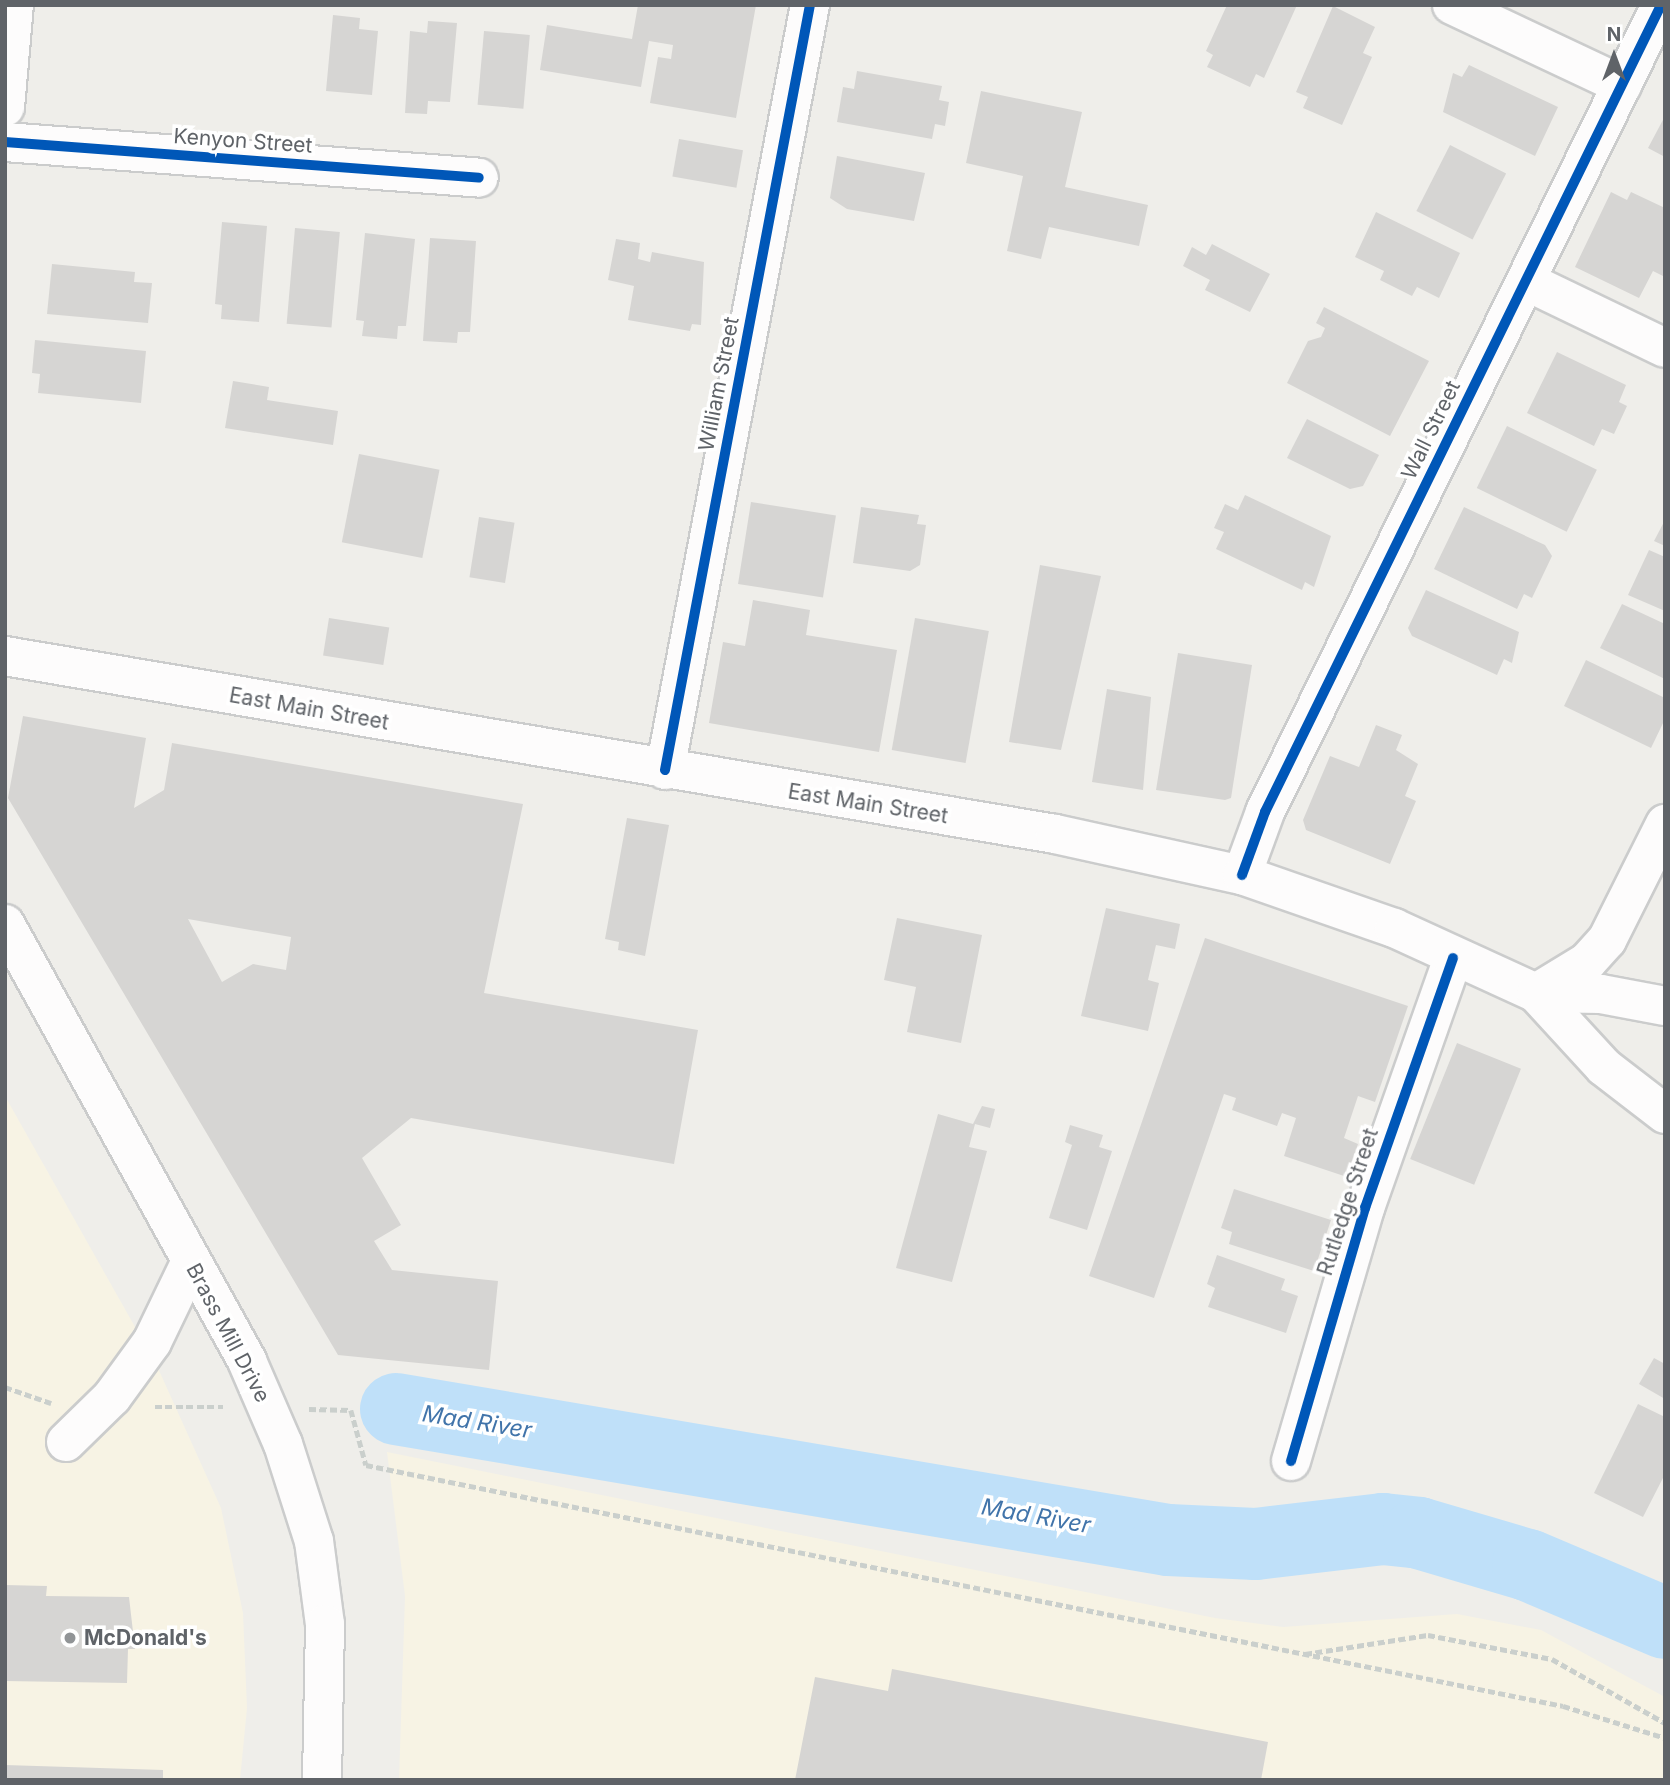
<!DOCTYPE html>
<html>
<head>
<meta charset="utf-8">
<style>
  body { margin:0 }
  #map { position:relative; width:1670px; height:1785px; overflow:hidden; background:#efeeea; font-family:Inter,sans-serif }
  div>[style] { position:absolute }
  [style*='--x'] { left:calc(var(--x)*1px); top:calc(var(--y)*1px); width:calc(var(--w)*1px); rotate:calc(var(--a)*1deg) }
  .commercial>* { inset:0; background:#f7f3e4 }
  .river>* { height:72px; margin:-36px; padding:0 36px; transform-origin:36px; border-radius:36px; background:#bfe0f9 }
  .building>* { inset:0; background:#d6d5d3; transform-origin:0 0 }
  .path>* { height:4.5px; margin-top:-2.25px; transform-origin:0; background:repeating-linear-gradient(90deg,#cacfcc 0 7px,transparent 0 10.5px) }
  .roads { filter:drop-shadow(2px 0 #cbcccc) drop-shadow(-2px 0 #cbcccc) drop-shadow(0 2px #cbcccc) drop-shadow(0 -2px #cbcccc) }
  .street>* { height:38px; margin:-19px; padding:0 19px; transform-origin:19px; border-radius:19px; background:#fdfcfc }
  .secondary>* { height:38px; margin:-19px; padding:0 19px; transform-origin:19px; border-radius:19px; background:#fdfcfc }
  .cycleway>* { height:10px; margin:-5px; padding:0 5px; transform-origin:5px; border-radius:5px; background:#0057b8 }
  .dots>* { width:19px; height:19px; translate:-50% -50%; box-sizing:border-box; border:4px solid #fff; border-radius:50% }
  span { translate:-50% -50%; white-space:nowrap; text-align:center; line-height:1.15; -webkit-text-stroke:7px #fff; paint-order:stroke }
  .street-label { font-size:21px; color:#5f6368 }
  .poi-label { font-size:21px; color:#5f6368; font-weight:700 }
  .left { translate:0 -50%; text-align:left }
  .water-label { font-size:23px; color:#4174aa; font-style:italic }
  .frame { position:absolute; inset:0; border:7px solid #5f6368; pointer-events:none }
  .north { position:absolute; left:1579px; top:21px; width:70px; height:70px; -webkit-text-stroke:5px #fff; paint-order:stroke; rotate:0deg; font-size:19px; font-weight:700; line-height:28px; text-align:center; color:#5f6368 }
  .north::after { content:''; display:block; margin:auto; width:24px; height:32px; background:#5f6368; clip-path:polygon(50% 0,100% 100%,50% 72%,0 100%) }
</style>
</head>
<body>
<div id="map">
  <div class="commercial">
    <i style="clip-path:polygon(5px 1096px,157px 1366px,221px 1508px,243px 1613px,247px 1708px,240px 1780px,5px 1780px)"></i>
    <i style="clip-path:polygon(387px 1452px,1215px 1618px,1283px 1627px,1457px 1614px,1541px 1630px,1665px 1697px,1665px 1780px,399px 1780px,405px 1596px)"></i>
  </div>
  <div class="river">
    <i style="--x:396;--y:1409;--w:783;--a:9.63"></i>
    <i style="--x:1168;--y:1540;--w:88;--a:2.6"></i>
    <i style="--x:1256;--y:1544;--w:128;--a:-6.7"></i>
    <i style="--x:1383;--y:1529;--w:36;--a:6"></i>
    <i style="--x:1419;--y:1533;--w:114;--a:16.4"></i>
    <i style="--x:1528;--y:1565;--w:149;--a:22.9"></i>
  </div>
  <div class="building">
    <i style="clip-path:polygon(638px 5px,756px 5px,736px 118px,650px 103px,658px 57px,671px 59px,673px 45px,649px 41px,641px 87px,540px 70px,547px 25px,632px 39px)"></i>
    <i style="clip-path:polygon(1227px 5px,1297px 5px,1264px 78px,1256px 74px,1250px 87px,1207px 67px,1213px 55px,1206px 51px)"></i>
    <i style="clip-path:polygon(1333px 6px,1375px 27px,1363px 53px,1372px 57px,1342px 125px,1303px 108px,1308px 97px,1296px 92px)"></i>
    <i style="clip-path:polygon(333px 15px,360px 18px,359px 29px,378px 31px,372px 95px,326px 91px)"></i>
    <i style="clip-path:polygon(428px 21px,457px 23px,450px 102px,428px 101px,427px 114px,405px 113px,410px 31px,427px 33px)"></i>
    <i style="left:484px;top:31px;width:46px;height:74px;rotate:5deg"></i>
    <i style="clip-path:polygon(1469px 65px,1558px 107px,1535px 156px,1443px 112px,1453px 73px,1462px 77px)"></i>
    <i style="clip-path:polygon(857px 71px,942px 86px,939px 100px,949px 102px,945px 126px,935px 124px,932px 139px,837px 122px,843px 87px,854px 89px)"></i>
    <i style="clip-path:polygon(981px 91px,1082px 112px,1065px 187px,1148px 205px,1139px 246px,1049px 227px,1041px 259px,1007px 251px,1023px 176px,966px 163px)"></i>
    <i style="clip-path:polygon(1665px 116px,1665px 157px,1648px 148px)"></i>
    <i style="left:679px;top:139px;width:65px;height:38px;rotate:10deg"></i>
    <i style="left:1450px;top:145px;width:63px;height:74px;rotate:27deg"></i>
    <i style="clip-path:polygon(837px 156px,925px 173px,914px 221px,847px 209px,830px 198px)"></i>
    <i style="clip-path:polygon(1611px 192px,1627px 200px,1631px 192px,1665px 208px,1665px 277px,1653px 271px,1639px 298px,1575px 267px)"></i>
    <i style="clip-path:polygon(1376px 212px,1460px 253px,1439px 298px,1417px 287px,1412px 296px,1380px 280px,1384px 271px,1355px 257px)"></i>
    <i style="clip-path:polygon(222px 222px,267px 226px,259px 322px,221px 319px,222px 305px,215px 304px)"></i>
    <i style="left:295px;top:228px;width:45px;height:96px;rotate:5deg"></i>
    <i style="clip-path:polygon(365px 233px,415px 239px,406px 326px,398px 326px,397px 339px,362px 336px,364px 321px,356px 320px)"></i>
    <i style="clip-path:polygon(430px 238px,476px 241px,470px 332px,458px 332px,457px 343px,423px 341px)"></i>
    <i style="clip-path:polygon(616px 239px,640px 243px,638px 259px,650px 262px,652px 252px,704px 262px,701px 325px,692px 324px,690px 331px,628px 320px,634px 286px,608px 280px)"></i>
    <i style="clip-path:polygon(1212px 244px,1270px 274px,1250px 312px,1205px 290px,1210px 280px,1183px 266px,1192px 247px,1206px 255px)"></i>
    <i style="clip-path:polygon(52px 264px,135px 272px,134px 282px,152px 283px,148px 323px,47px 314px)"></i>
    <i style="clip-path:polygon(1324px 307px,1429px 361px,1390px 436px,1287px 383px,1308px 341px,1321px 337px,1325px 328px,1316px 323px)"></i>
    <i style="clip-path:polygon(35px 340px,146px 351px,141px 403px,38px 393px,40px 374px,32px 373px)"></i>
    <i style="clip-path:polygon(1557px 352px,1626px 385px,1619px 402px,1627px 406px,1614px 434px,1602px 429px,1594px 446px,1527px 413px)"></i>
    <i style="clip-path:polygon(233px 381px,269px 387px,267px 400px,338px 411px,333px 445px,225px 428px)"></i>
    <i style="clip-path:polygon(1307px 419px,1379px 455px,1363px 486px,1350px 489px,1287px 458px)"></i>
    <i style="left:1507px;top:426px;width:100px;height:69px;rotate:26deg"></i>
    <i style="left:359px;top:454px;width:82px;height:90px;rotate:11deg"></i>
    <i style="clip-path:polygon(1245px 495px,1331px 536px,1314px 587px,1305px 582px,1302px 590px,1216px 549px,1224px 532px,1214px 528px,1225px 504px,1238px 510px)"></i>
    <i style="left:751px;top:502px;width:86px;height:83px;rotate:9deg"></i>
    <i style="clip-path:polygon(861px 507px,919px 515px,917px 524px,926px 525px,920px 565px,910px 571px,853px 563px)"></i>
    <i style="clip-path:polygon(1464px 507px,1545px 545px,1552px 556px,1532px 598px,1524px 594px,1517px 609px,1434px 569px)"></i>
    <i style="left:479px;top:517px;width:36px;height:61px;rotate:9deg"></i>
    <i style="clip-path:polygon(1665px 520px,1665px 546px,1654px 541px)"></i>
    <i style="clip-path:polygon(1649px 550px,1665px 557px,1665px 611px,1628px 595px)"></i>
    <i style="clip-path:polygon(1040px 565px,1101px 576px,1061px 750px,1009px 742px)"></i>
    <i style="clip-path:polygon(1426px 590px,1519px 632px,1512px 663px,1504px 659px,1497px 675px,1412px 636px,1408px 628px)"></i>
    <i style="clip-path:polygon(753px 600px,810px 610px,806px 635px,897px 650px,879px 752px,709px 723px,723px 642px,745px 646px)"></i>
    <i style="clip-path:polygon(1622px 604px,1665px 624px,1665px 679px,1600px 648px)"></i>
    <i style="left:329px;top:618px;width:61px;height:38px;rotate:9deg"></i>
    <i style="left:915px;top:618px;width:75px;height:134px;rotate:10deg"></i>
    <i style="clip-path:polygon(1178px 653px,1252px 665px,1231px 798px,1225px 800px,1156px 790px)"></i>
    <i style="clip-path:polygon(1586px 660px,1665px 698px,1665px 719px,1651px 748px,1564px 706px)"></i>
    <i style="clip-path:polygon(1107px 689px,1151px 697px,1143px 790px,1092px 782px)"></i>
    <i style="clip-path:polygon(evenodd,23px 716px,146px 738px,134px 808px,164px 790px,172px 743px,523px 804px,484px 993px,698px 1030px,674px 1164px,411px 1118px,362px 1158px,401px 1225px,374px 1241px,392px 1270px,498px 1281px,489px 1370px,338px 1355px,8px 798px,23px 716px,188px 919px,291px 937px,286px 970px,253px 964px,222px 982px,188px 919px)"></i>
    <i style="clip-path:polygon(1376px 725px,1402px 735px,1396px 750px,1418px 764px,1405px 796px,1416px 801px,1390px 864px,1306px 830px,1303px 820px,1330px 756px,1359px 767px)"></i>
    <i style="clip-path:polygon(627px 818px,669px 825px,645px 956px,618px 950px,619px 942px,605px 939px)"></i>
    <i style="clip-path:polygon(1106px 908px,1180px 924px,1175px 949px,1156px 945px,1148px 980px,1159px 983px,1148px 1031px,1081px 1016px)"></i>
    <i style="clip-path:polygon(897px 918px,982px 935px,961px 1043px,907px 1032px,916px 987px,884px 980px)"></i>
    <i style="clip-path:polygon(1205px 938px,1408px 1006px,1375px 1102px,1358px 1096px,1344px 1138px,1358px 1144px,1347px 1177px,1284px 1156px,1296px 1118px,1282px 1113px,1277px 1126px,1232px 1110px,1236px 1098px,1224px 1094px,1154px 1298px,1089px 1276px)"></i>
    <i style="left:1457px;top:1043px;width:69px;height:125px;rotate:22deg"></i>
    <i style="clip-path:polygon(982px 1106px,995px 1109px,990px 1128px,975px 1124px,969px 1147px,987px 1151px,952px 1282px,896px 1268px,938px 1114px,973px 1124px)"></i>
    <i style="clip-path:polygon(1070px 1125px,1103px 1135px,1099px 1147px,1112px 1151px,1087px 1230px,1049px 1218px,1072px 1145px,1065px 1142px)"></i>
    <i style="clip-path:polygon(1234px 1189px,1331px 1220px,1314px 1271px,1229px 1244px,1232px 1232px,1221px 1228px)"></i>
    <i style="clip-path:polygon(1217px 1255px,1285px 1279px,1281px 1290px,1298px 1296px,1286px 1333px,1208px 1307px,1215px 1288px,1207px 1284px)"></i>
    <i style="clip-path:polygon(1654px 1358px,1665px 1364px,1665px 1399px,1639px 1384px)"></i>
    <i style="clip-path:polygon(1638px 1404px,1665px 1417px,1665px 1474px,1643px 1517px,1594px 1493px)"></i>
    <i style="clip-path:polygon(5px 1585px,47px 1586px,46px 1596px,129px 1597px,135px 1649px,128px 1649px,127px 1683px,5px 1681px)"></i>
    <i style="clip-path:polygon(892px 1669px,1268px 1742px,1261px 1780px,795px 1780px,815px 1677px,888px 1691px)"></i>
    <i style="clip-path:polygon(5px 1765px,163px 1770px,163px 1780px,5px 1780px)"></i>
  </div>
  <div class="path">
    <i style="--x:5;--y:1387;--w:49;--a:19.2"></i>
    <i style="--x:155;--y:1407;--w:68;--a:0"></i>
    <i style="--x:309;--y:1409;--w:42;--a:1.4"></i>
    <i style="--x:351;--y:1410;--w:57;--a:74.7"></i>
    <i style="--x:366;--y:1465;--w:1221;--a:11.38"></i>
    <i style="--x:1563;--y:1706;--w:107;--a:17.4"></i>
    <i style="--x:1305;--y:1654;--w:124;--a:-8.8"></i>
    <i style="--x:1428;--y:1635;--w:126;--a:11"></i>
    <i style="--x:1552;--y:1659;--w:130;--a:29.5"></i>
  </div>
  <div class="roads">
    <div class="street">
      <i style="--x:1452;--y:5;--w:188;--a:25.2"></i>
      <i style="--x:5;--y:107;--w:102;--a:-85"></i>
      <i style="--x:5;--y:142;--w:475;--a:4.3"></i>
      <i style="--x:1526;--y:281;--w:154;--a:25.7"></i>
      <i style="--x:665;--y:770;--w:779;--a:-79.27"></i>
      <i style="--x:1242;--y:875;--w:67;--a:-69.9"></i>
      <i style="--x:1265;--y:812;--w:899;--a:-63.86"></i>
      <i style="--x:1536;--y:993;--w:60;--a:-31.3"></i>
      <i style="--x:1587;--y:962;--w:30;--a:-48"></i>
      <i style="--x:1607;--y:940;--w:130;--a:-63.4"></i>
      <i style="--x:1291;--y:1461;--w:264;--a:-73.7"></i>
      <i style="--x:1365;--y:1208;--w:265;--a:-70.6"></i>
    </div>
    <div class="secondary">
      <i style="--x:5;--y:656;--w:1065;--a:9.62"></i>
      <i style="--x:1055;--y:834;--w:191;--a:12.4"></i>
      <i style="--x:1242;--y:875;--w:161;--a:19.2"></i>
      <i style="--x:1394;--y:928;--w:156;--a:24.6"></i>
      <i style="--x:1536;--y:993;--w:100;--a:47.4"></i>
      <i style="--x:1604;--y:1067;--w:77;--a:37.6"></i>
      <i style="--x:5;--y:924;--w:500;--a:61"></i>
      <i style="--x:247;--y:1361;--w:90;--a:66.6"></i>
      <i style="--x:283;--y:1444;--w:102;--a:72.3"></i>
      <i style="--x:314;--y:1541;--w:84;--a:82.5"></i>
      <i style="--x:325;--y:1624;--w:156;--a:91.1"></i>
      <i style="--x:1536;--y:993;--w:65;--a:0.9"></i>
      <i style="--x:1601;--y:994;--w:65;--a:10.6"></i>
      <i style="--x:66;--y:1442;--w:64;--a:-44.4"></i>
      <i style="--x:112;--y:1397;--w:68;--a:-54"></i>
      <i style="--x:152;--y:1342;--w:90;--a:-64.3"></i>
    </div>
  </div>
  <div class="cycleway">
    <i style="--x:5;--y:142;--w:475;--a:4.3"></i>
    <i style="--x:665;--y:770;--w:779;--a:-79.27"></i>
    <i style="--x:1242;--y:875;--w:67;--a:-69.9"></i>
    <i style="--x:1265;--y:812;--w:899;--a:-63.86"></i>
    <i style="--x:1291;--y:1461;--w:264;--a:-73.7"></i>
    <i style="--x:1365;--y:1208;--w:265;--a:-70.6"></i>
  </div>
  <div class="dots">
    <i style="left:70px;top:1638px;background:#919496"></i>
  </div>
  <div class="street-label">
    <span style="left:243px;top:141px;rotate:4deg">Kenyon Street</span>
    <span style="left:719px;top:384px;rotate:-79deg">William Street</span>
    <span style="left:1431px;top:430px;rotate:-64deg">Wall Street</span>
    <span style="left:309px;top:709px;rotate:10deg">East Main Street</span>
    <span style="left:868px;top:804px;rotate:9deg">East Main Street</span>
    <span style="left:1348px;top:1202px;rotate:-72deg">Rutledge Street</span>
    <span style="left:228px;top:1333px;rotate:62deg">Brass Mill Drive</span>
  </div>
  <div class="poi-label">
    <span class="left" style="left:84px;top:1638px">McDonald's</span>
  </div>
  <div class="water-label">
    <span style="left:477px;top:1422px;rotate:9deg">Mad River</span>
    <span style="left:1036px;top:1516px;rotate:10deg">Mad River</span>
  </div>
  <div class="frame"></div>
  <div class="north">N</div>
</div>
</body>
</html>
